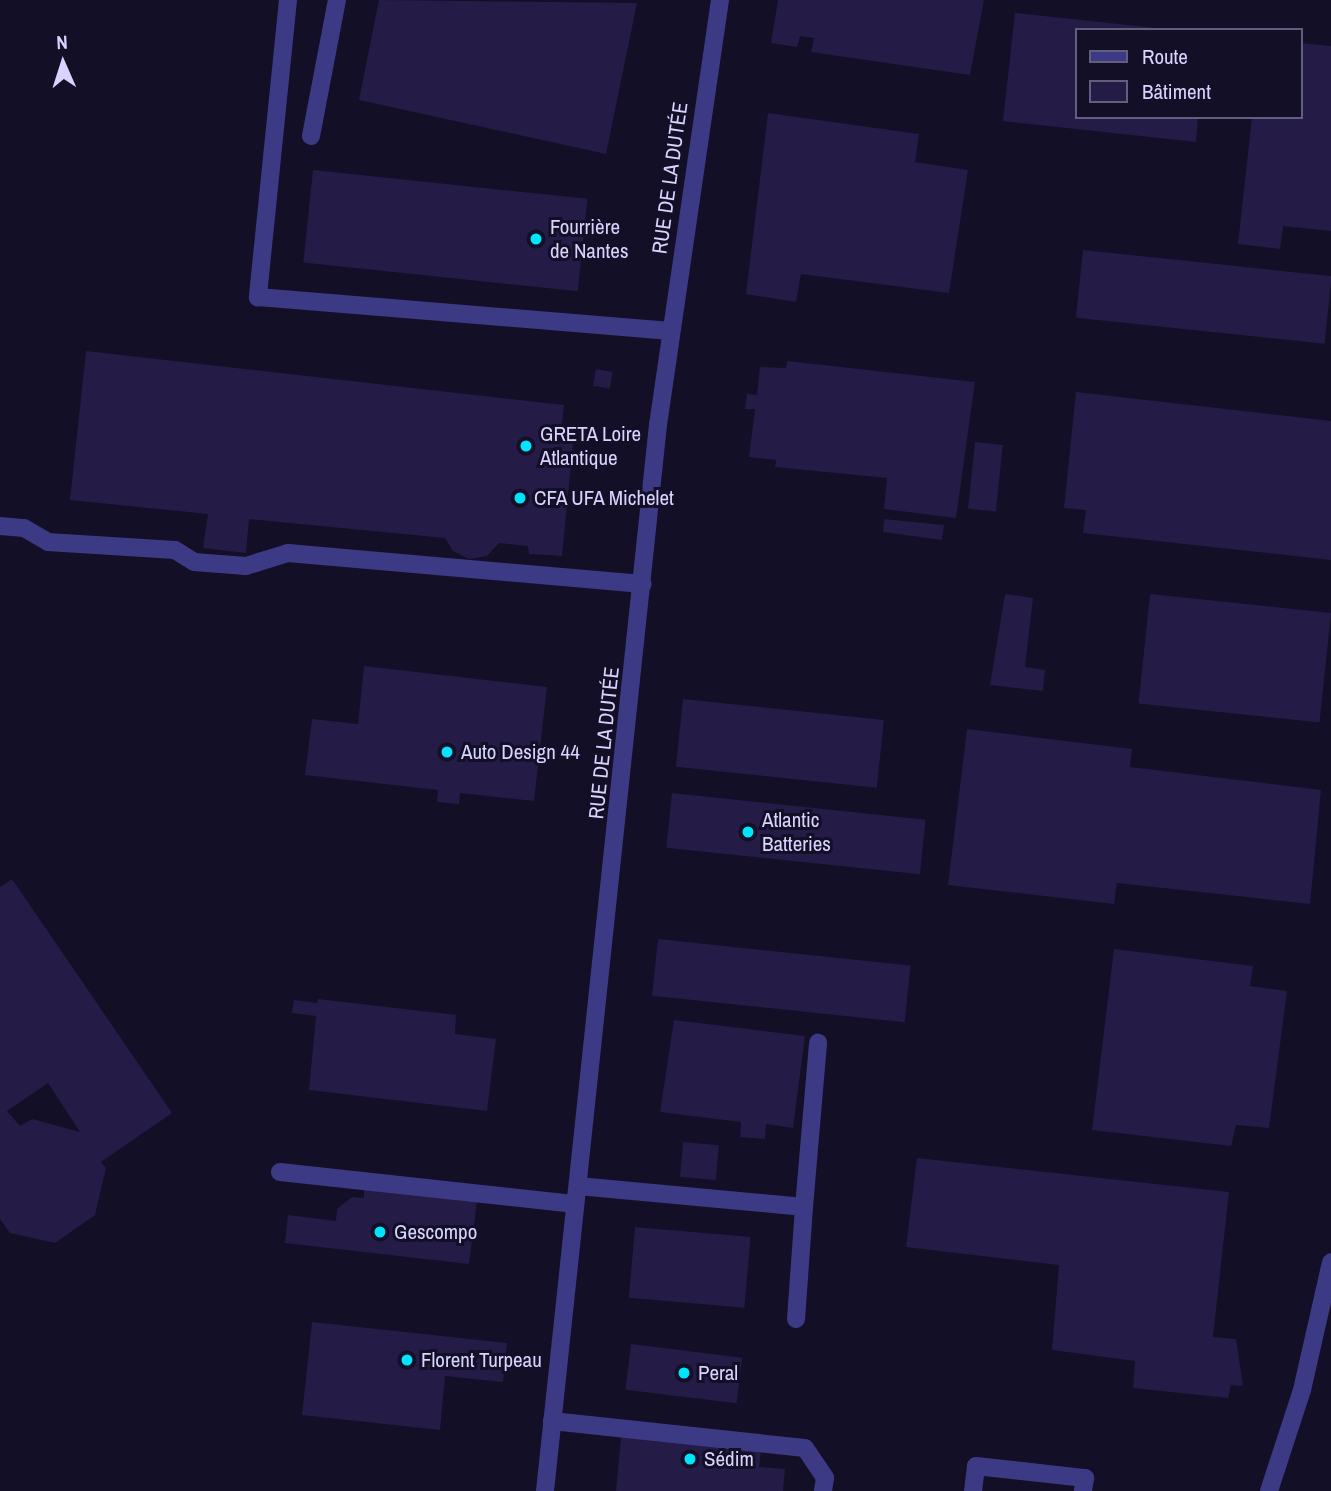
<!DOCTYPE html>
<html>
<head>
<meta charset="utf-8">
<style>
  body { margin:0 }
  #map { position:relative; width:1331px; height:1491px; overflow:hidden; background:#130f26; font-family:"Archivo Narrow",sans-serif }
  div>[style] { position:absolute }
  [style*='--x'] { left:calc(var(--x)*1px); top:calc(var(--y)*1px); width:calc(var(--w)*1px); rotate:calc(var(--a)*1deg) }
  .building>* { inset:0; background:#241b47; transform-origin:0 0 }
  .service>* { height:18px; margin:-9px; padding:0 9px; transform-origin:9px; border-radius:9px; background:#3d3a85 }
  .minor>* { height:18px; margin:-9px; padding:0 9px; transform-origin:9px; border-radius:9px; background:#3d3a85 }
  .dots>* { width:19px; height:19px; translate:-50% -50%; box-sizing:border-box; border:4px solid #130f26; border-radius:50% }
  span { translate:-50% -50%; white-space:nowrap; text-align:center; line-height:1.15; -webkit-text-stroke:6px #130f26; paint-order:stroke }
  .street-label { font-size:21px; color:#d9d4ff }
  .poi-label { font-size:21px; color:#d9d4ff }
  .left { translate:0 -50%; text-align:left }
  .legend { position:absolute; left:1075px; top:28px; width:228px; height:91px; box-sizing:border-box; background:#130f26; border:2px solid #625e7d; margin:0; padding:9px 12px; list-style:none; font-size:21px; color:#d9d4ff }
  .legend li { display:flex; align-items:center; gap:14px; height:35px }
  .legend b { width:35px; border:2px solid #625e7d }
  .north { position:absolute; left:28px; top:28px; width:70px; height:70px; -webkit-text-stroke:5px #130f26; paint-order:stroke; rotate:357deg; font-size:19px; font-weight:700; line-height:28px; text-align:center; color:#d9d4ff }
  .north::after { content:''; display:block; margin:auto; width:24px; height:32px; background:#d9d4ff; clip-path:polygon(50% 0,100% 100%,50% 72%,0 100%) }
</style>
</head>
<body>
<div id="map">
  <div class="building">
    <i style="clip-path:polygon(379px 0,637px 3px,606px 154px,359px 100px)"></i>
    <i style="clip-path:polygon(778px 0,984px 0,970px 75px,811px 52px,814px 38px,800px 36px,797px 47px,771px 43px)"></i>
    <i style="clip-path:polygon(1015px 13px,1156px 28px,1077px 30px,1077px 117px,1198px 117px,1196px 142px,1003px 121px)"></i>
    <i style="clip-path:polygon(1301px 43px,1331px 46px,1331px 231px,1283px 226px,1280px 249px,1238px 244px,1252px 117px,1301px 117px)"></i>
    <i style="clip-path:polygon(768px 113px,919px 134px,915px 162px,968px 170px,949px 293px,801px 274px,796px 302px,746px 294px)"></i>
    <i style="left:313px;top:170px;width:276px;height:93px;rotate:6deg"></i>
    <i style="left:1083px;top:250px;width:250px;height:68px;rotate:6deg"></i>
    <i style="clip-path:polygon(86px 351px,564px 405px,560px 442px,573px 444px,562px 556px,529px 554px,528px 546px,499px 543px,487px 556px,469px 559px,453px 551px,445px 538px,249px 519px,246px 553px,203px 548px,208px 514px,70px 500px)"></i>
    <i style="clip-path:polygon(787px 361px,975px 382px,956px 518px,884px 509px,887px 478px,775px 467px,776px 460px,749px 457px,755px 409px,745px 409px,747px 394px,757px 395px,760px 367px,786px 368px)"></i>
    <i style="left:596px;top:369px;width:17px;height:17px;rotate:10deg"></i>
    <i style="clip-path:polygon(1076px 392px,1331px 421px,1331px 560px,1083px 533px,1086px 510px,1064px 508px)"></i>
    <i style="left:975px;top:442px;width:28px;height:67px;rotate:6deg"></i>
    <i style="clip-path:polygon(884px 519px,944px 525px,942px 540px,883px 532px)"></i>
    <i style="clip-path:polygon(1005px 594px,1033px 598px,1025px 667px,1045px 670px,1043px 691px,990px 685px)"></i>
    <i style="left:1150px;top:594px;width:182px;height:110px;rotate:6deg"></i>
    <i style="clip-path:polygon(364px 666px,547px 687px,534px 801px,460px 793px,459px 804px,437px 802px,438px 790px,305px 775px,312px 719px,358px 724px)"></i>
    <i style="left:683px;top:699px;width:202px;height:68px;rotate:6deg"></i>
    <i style="clip-path:polygon(967px 729px,1132px 749px,1130px 767px,1321px 790px,1310px 904px,1117px 883px,1114px 904px,948px 885px)"></i>
    <i style="left:672px;top:793px;width:255px;height:55px;rotate:6deg"></i>
    <i style="clip-path:polygon(evenodd,12px 879px,172px 1113px,101px 1162px,106px 1168px,95px 1215px,55px 1243px,10px 1233px,0 1219px,0 887px,12px 879px,48px 1083px,80px 1132px,32px 1119px,20px 1126px,7px 1111px,48px 1083px)"></i>
    <i style="left:658px;top:939px;width:254px;height:57px;rotate:6deg"></i>
    <i style="clip-path:polygon(1114px 949px,1253px 966px,1250px 986px,1287px 991px,1269px 1128px,1236px 1125px,1231px 1146px,1092px 1130px)"></i>
    <i style="clip-path:polygon(318px 999px,456px 1015px,455px 1034px,496px 1039px,487px 1111px,309px 1090px,316px 1016px,292px 1013px,294px 1000px,317px 1003px)"></i>
    <i style="clip-path:polygon(674px 1020px,805px 1036px,793px 1128px,766px 1124px,765px 1139px,740px 1137px,741px 1122px,660px 1112px)"></i>
    <i style="left:683px;top:1142px;width:36px;height:35px;rotate:5deg"></i>
    <i style="clip-path:polygon(917px 1158px,1229px 1192px,1213px 1337px,1236px 1339px,1243px 1386px,1231px 1385px,1228px 1398px,1133px 1388px,1135px 1361px,1052px 1350px,1059px 1265px,906px 1247px)"></i>
    <i style="clip-path:polygon(364px 1189px,477px 1202px,469px 1264px,285px 1243px,288px 1215px,336px 1221px,337px 1209px,352px 1197px,364px 1198px)"></i>
    <i style="left:635px;top:1227px;width:116px;height:71px;rotate:5deg"></i>
    <i style="clip-path:polygon(312px 1322px,507px 1343px,503px 1382px,445px 1376px,440px 1430px,302px 1415px)"></i>
    <i style="left:631px;top:1344px;width:112px;height:46px;rotate:7deg"></i>
    <i style="clip-path:polygon(621px 1437px,761px 1451px,759px 1467px,785px 1469px,783px 1491px,616px 1491px)"></i>
  </div>
  <div class="service">
    <i style="--x:288;--y:0;--w:299;--a:95.8"></i>
    <i style="--x:258;--y:297;--w:414;--a:4.7"></i>
    <i style="--x:311;--y:136;--w:138;--a:-79.2"></i>
    <i style="--x:0;--y:526;--w:24;--a:5"></i>
    <i style="--x:24;--y:528;--w:28;--a:30"></i>
    <i style="--x:48;--y:542;--w:127;--a:3.6"></i>
    <i style="--x:175;--y:550;--w:22;--a:32"></i>
    <i style="--x:194;--y:562;--w:52;--a:4.4"></i>
    <i style="--x:246;--y:566;--w:44;--a:-17.2"></i>
    <i style="--x:288;--y:553;--w:356;--a:5"></i>
    <i style="--x:280;--y:1172;--w:297;--a:6.2"></i>
    <i style="--x:578;--y:1186;--w:227;--a:5.3"></i>
    <i style="--x:804;--y:1207;--w:165;--a:-85.1"></i>
    <i style="--x:796;--y:1319;--w:112;--a:-85.9"></i>
    <i style="--x:552;--y:1421;--w:254;--a:6.1"></i>
    <i style="--x:805;--y:1448;--w:36;--a:56"></i>
    <i style="--x:825;--y:1478;--w:13;--a:99"></i>
    <i style="--x:973;--y:1491;--w:25;--a:-83"></i>
    <i style="--x:976;--y:1466;--w:110;--a:6.3"></i>
    <i style="--x:1085;--y:1478;--w:13;--a:99"></i>
  </div>
  <div class="minor">
    <i style="--x:545;--y:1491;--w:1072;--a:-83.95"></i>
    <i style="--x:658;--y:425;--w:429;--a:-81.7"></i>
    <i style="--x:1269;--y:1491;--w:106;--a:-71.9"></i>
    <i style="--x:1302;--y:1390;--w:131;--a:-77.2"></i>
  </div>
  <div class="dots">
    <i style="left:536px;top:239px;background:#00e5ff"></i>
    <i style="left:526px;top:446px;background:#00e5ff"></i>
    <i style="left:520px;top:498px;background:#00e5ff"></i>
    <i style="left:447px;top:752px;background:#00e5ff"></i>
    <i style="left:748px;top:832px;background:#00e5ff"></i>
    <i style="left:380px;top:1232px;background:#00e5ff"></i>
    <i style="left:407px;top:1360px;background:#00e5ff"></i>
    <i style="left:684px;top:1373px;background:#00e5ff"></i>
    <i style="left:690px;top:1459px;background:#00e5ff"></i>
  </div>
  <div class="street-label">
    <span style="left:670px;top:178px;rotate:-82deg">RUE DE LA DUTÉE</span>
    <span style="left:604px;top:743px;rotate:-84deg">RUE DE LA DUTÉE</span>
  </div>
  <div class="poi-label">
    <span class="left" style="left:550px;top:239px">Fourrière<br>de Nantes</span>
    <span class="left" style="left:540px;top:446px">GRETA Loire<br>Atlantique</span>
    <span class="left" style="left:534px;top:498px">CFA UFA Michelet</span>
    <span class="left" style="left:461px;top:752px">Auto Design 44</span>
    <span class="left" style="left:762px;top:832px">Atlantic<br>Batteries</span>
    <span class="left" style="left:394px;top:1232px">Gescompo</span>
    <span class="left" style="left:421px;top:1360px">Florent Turpeau</span>
    <span class="left" style="left:698px;top:1373px">Peral</span>
    <span class="left" style="left:704px;top:1459px">Sédim</span>
  </div>
  <ul class="legend">
  <li><b style="height:9px;background:#3d3a85"></b>Route</li>
  <li><b style="height:19px;background:#241b47"></b>Bâtiment</li>
  </ul>
  <div class="north">N</div>
</div>
</body>
</html>
